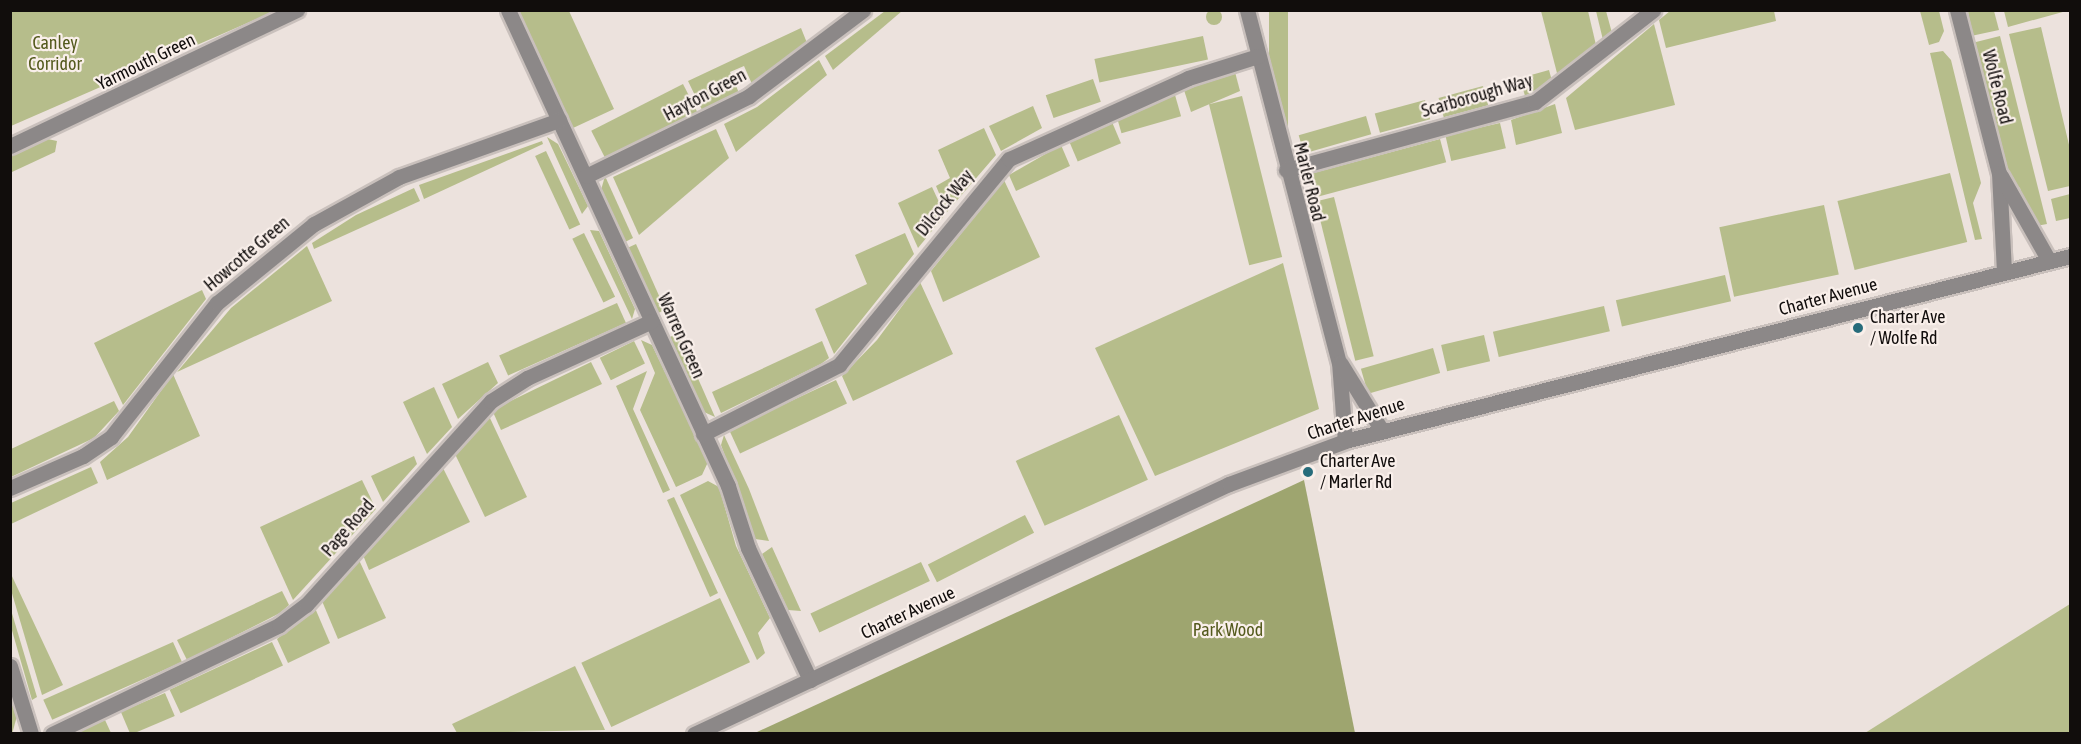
<!DOCTYPE html>
<html>
<head>
<meta charset="utf-8">
<style>
  body { margin:0 }
  #map { position:relative; width:2081px; height:744px; overflow:hidden; background:#ece2dd; font-family:"Asap Condensed",sans-serif }
  div>[style] { position:absolute }
  [style*='--x'] { left:calc(var(--x)*1px); top:calc(var(--y)*1px); width:calc(var(--w)*1px); rotate:calc(var(--a)*1deg) }
  .green>* { inset:0; background:#b6bd8b; transform-origin:0 0 }
  .round { border-radius:50% }
  .forest>* { inset:0; background:#9ea56f }
  .roads { filter:drop-shadow(2px 0 #c9c0bc) drop-shadow(-2px 0 #c9c0bc) drop-shadow(0 2px #c9c0bc) drop-shadow(0 -2px #c9c0bc) }
  .minor>* { height:15px; margin:-7.5px; padding:0 7.5px; transform-origin:7.5px; border-radius:7.5px; background:#8c8888 }
  .tertiary>* { height:15px; margin:-7.5px; padding:0 7.5px; transform-origin:7.5px; border-radius:7.5px; background:#8c8888 }
  .dots>* { width:16px; height:16px; translate:-50% -50%; box-sizing:border-box; border:3px solid #f9efea; border-radius:50% }
  span { translate:-50% -50%; white-space:nowrap; text-align:center; line-height:1.15; -webkit-text-stroke:4.5px #f9efea; paint-order:stroke }
  .park-label { font-size:18px; color:#545a1d }
  .street-label { font-size:18px; color:#110d0c }
  .poi-label { font-size:18px; color:#110d0c }
  .left { translate:0 -50%; text-align:left }
  .frame { position:absolute; inset:0; border:12px solid #110d0c; pointer-events:none }
</style>
</head>
<body>
<div id="map">
  <div class="green">
    <i class="round" style="left:1206px;top:9px;width:16px;height:16px"></i>
    <i style="clip-path:polygon(11px 10px,275px 10px,275px 11px,11px 126px)"></i>
    <i style="clip-path:polygon(2070px 10px,2008px 27px,2004px 11px,2004px 10px)"></i>
    <i style="clip-path:polygon(519px 11px,569px 11px,614px 109px,573px 128px)"></i>
    <i style="clip-path:polygon(885px 11px,902px 11px,833px 70px,825px 56px)"></i>
    <i style="left:1269px;top:11px;width:19px;height:118px"></i>
    <i style="clip-path:polygon(1541px 11px,1588px 11px,1596px 45px,1558px 77px)"></i>
    <i style="clip-path:polygon(1596px 11px,1606px 11px,1612px 33px,1603px 40px)"></i>
    <i style="clip-path:polygon(1774px 11px,1776px 21px,1666px 48px,1659px 20px,1670px 11px)"></i>
    <i style="clip-path:polygon(1920px 11px,1939px 11px,1944px 31px,1939px 42px,1929px 45px)"></i>
    <i style="clip-path:polygon(1968px 11px,1994px 11px,1999px 30px,1971px 36px)"></i>
    <i style="clip-path:polygon(1654px 24px,1675px 105px,1575px 130px,1566px 98px)"></i>
    <i style="clip-path:polygon(2041px 27px,2070px 149px,2070px 186px,2048px 191px,2009px 34px)"></i>
    <i style="clip-path:polygon(801px 28px,807px 43px,752px 84px,744px 66px,730px 72px,739px 93px,703px 112px,688px 81px)"></i>
    <i style="left:1203px;top:36px;width:24px;height:111px;rotate:78deg"></i>
    <i style="clip-path:polygon(2000px 36px,2047px 224px,2030px 227px,2020px 188px,2009px 181px,1972px 43px)"></i>
    <i style="clip-path:polygon(1943px 51px,1951px 60px,1981px 183px,1973px 203px,1982px 239px,1975px 240px,1930px 53px)"></i>
    <i style="clip-path:polygon(819px 60px,827px 75px,736px 152px,724px 124px,757px 107px)"></i>
    <i style="clip-path:polygon(1549px 70px,1552px 81px,1525px 96px,1520px 78px)"></i>
    <i style="clip-path:polygon(1235px 72px,1240px 91px,1191px 112px,1184px 90px)"></i>
    <i style="left:1093px;top:79px;width:24px;height:50px;rotate:71deg"></i>
    <i style="left:683px;top:84px;width:34px;height:103px;rotate:63deg"></i>
    <i style="left:1483px;top:86px;width:20px;height:46px;rotate:75deg"></i>
    <i style="left:1175px;top:95px;width:22px;height:62px;rotate:74deg"></i>
    <i style="left:1242px;top:96px;width:166px;height:34px;rotate:76deg"></i>
    <i style="left:1425px;top:100px;width:20px;height:52px;rotate:75deg"></i>
    <i style="clip-path:polygon(1555px 104px,1562px 133px,1516px 145px,1511px 120px)"></i>
    <i style="clip-path:polygon(1033px 106px,1042px 128px,1001px 151px,989px 126px)"></i>
    <i style="left:1366px;top:116px;width:19px;height:70px;rotate:74deg"></i>
    <i style="left:1112px;top:122px;width:23px;height:47px;rotate:67deg"></i>
    <i style="left:1500px;top:123px;width:26px;height:56px;rotate:77deg"></i>
    <i style="clip-path:polygon(984px 128px,996px 155px,947px 212px,936px 186px,950px 178px,938px 150px)"></i>
    <i style="clip-path:polygon(716px 129px,729px 158px,639px 235px,613px 177px)"></i>
    <i style="clip-path:polygon(547px 137px,558px 144px,588px 206px,582px 214px)"></i>
    <i style="clip-path:polygon(43px 138px,57px 141px,55px 152px,12px 172px,11px 153px)"></i>
    <i style="left:1440px;top:139px;width:24px;height:136px;rotate:75deg"></i>
    <i style="clip-path:polygon(542px 141px,543px 144px,424px 199px,419px 185px)"></i>
    <i style="clip-path:polygon(1061px 145px,1070px 166px,1016px 191px,1009px 175px)"></i>
    <i style="left:546px;top:151px;width:81px;height:12px;rotate:65deg"></i>
    <i style="left:1950px;top:173px;width:71px;height:116px;rotate:76deg"></i>
    <i style="clip-path:polygon(605px 176px,633px 238px,625px 242px,601px 190px)"></i>
    <i style="clip-path:polygon(1004px 180px,1040px 257px,943px 302px,931px 271px)"></i>
    <i style="clip-path:polygon(932px 187px,945px 215px,918px 248px,898px 203px)"></i>
    <i style="clip-path:polygon(414px 188px,420px 201px,314px 249px,312px 243px,356px 215px)"></i>
    <i style="clip-path:polygon(2070px 194px,2070px 218px,2056px 221px,2051px 199px)"></i>
    <i style="left:1334px;top:197px;width:164px;height:19px;rotate:76deg"></i>
    <i style="left:1824px;top:205px;width:71px;height:107px;rotate:78deg"></i>
    <i style="clip-path:polygon(590px 230px,599px 231px,635px 309px,632px 319px)"></i>
    <i style="left:584px;top:233px;width:71px;height:13px;rotate:64deg"></i>
    <i style="clip-path:polygon(905px 233px,914px 254px,834px 354px,815px 309px,867px 284px,855px 255px)"></i>
    <i style="left:636px;top:244px;width:72px;height:9px;rotate:66deg"></i>
    <i style="clip-path:polygon(307px 246px,332px 301px,177px 372px,231px 308px)"></i>
    <i style="clip-path:polygon(1283px 263px,1319px 409px,1155px 476px,1095px 348px)"></i>
    <i style="left:1725px;top:275px;width:27px;height:112px;rotate:77deg"></i>
    <i style="clip-path:polygon(920px 282px,953px 354px,853px 401px,842px 376px,877px 340px)"></i>
    <i style="clip-path:polygon(202px 290px,206px 299px,123px 405px,94px 343px)"></i>
    <i style="left:617px;top:303px;width:22px;height:129px;rotate:66deg"></i>
    <i style="left:1604px;top:306px;width:26px;height:114px;rotate:77deg"></i>
    <i style="clip-path:polygon(678px 333px,715px 417px,704px 412px,670px 337px)"></i>
    <i style="left:1484px;top:335px;width:27px;height:44px;rotate:77deg"></i>
    <i style="clip-path:polygon(641px 340px,652px 345px,708px 462px,702px 475px,676px 487px,640px 410px,655px 373px)"></i>
    <i style="left:634px;top:341px;width:25px;height:38px;rotate:64deg"></i>
    <i style="clip-path:polygon(822px 341px,829px 358px,821px 364px,721px 413px,712px 392px)"></i>
    <i style="left:1433px;top:348px;width:26px;height:75px;rotate:74deg"></i>
    <i style="clip-path:polygon(488px 362px,498px 383px,458px 419px,442px 384px)"></i>
    <i style="clip-path:polygon(591px 362px,602px 384px,501px 430px,493px 412px,500px 406px)"></i>
    <i style="clip-path:polygon(647px 371px,633px 409px,670px 490px,663px 493px,616px 386px)"></i>
    <i style="clip-path:polygon(173px 374px,200px 436px,107px 480px,100px 462px,128px 437px)"></i>
    <i style="left:836px;top:380px;width:26px;height:118px;rotate:65deg"></i>
    <i style="clip-path:polygon(434px 387px,452px 427px,427px 454px,403px 402px)"></i>
    <i style="clip-path:polygon(114px 401px,119px 411px,94px 438px,11px 477px,11px 449px)"></i>
    <i style="left:1119px;top:415px;width:71px;height:113px;rotate:66deg"></i>
    <i style="clip-path:polygon(489px 416px,527px 497px,485px 517px,455px 454px)"></i>
    <i style="clip-path:polygon(724px 435px,749px 489px,769px 541px,755px 539px,721px 445px)"></i>
    <i style="clip-path:polygon(414px 456px,417px 464px,383px 502px,371px 476px)"></i>
    <i style="clip-path:polygon(91px 467px,98px 483px,11px 524px,11px 503px)"></i>
    <i style="clip-path:polygon(443px 468px,470px 522px,369px 570px,363px 555px)"></i>
    <i style="clip-path:polygon(362px 480px,376px 509px,293px 600px,260px 527px)"></i>
    <i style="clip-path:polygon(708px 481px,719px 487px,736px 546px,770px 618px,758px 633px,765px 653px,757px 660px,680px 495px)"></i>
    <i style="clip-path:polygon(674px 497px,718px 593px,710px 597px,667px 500px)"></i>
    <i style="left:1025px;top:515px;width:20px;height:109px;rotate:63deg"></i>
    <i style="clip-path:polygon(772px 547px,801px 611px,788px 610px,762px 554px)"></i>
    <i style="clip-path:polygon(359px 560px,386px 618px,338px 639px,322px 601px)"></i>
    <i style="left:921px;top:562px;width:21px;height:122px;rotate:65deg"></i>
    <i style="clip-path:polygon(10px 572px,63px 685px,42px 695px,11px 590px)"></i>
    <i style="clip-path:polygon(282px 591px,289px 605px,280px 613px,187px 660px,177px 640px)"></i>
    <i style="left:720px;top:598px;width:71px;height:153px;rotate:65deg"></i>
    <i style="clip-path:polygon(2070px 604px,2070px 733px,1865px 733px,1982px 659px)"></i>
    <i style="clip-path:polygon(315px 608px,330px 643px,288px 663px,277px 639px)"></i>
    <i style="clip-path:polygon(11px 610px,37px 697px,32px 700px,11px 627px)"></i>
    <i style="left:173px;top:642px;width:22px;height:142px;rotate:66deg"></i>
    <i style="left:272px;top:642px;width:26px;height:113px;rotate:65deg"></i>
    <i style="clip-path:polygon(575px 666px,605px 730px,457px 733px,452px 724px)"></i>
    <i style="left:165px;top:693px;width:25px;height:48px;rotate:67deg"></i>
    <i style="clip-path:polygon(11px 695px,17px 716px,12px 734px,10px 733px)"></i>
    <i style="clip-path:polygon(105px 720px,111px 733px,76px 733px)"></i>
  </div>
  <div class="forest">
    <i style="clip-path:polygon(1304px 480px,1355px 733px,757px 732px)"></i>
  </div>
  <div class="roads">
    <div class="minor">
      <i style="--x:508;--y:10;--w:524;--a:65.19"></i>
      <i style="--x:728;--y:486;--w:65;--a:72.1"></i>
      <i style="--x:748;--y:548;--w:146;--a:64.8"></i>
      <i style="--x:1247;--y:10;--w:364;--a:75.4"></i>
      <i style="--x:1339;--y:362;--w:79;--a:85.7"></i>
      <i style="--x:10;--y:146;--w:318;--a:-25.4"></i>
      <i style="--x:1286;--y:170;--w:258;--a:-15.3"></i>
      <i style="--x:1535;--y:102;--w:150;--a:-37.9"></i>
      <i style="--x:586;--y:176;--w:182;--a:-26.1"></i>
      <i style="--x:749;--y:96;--w:143;--a:-37"></i>
      <i style="--x:1341;--y:364;--w:76;--a:58.4"></i>
      <i style="--x:703;--y:434;--w:153;--a:-26.9"></i>
      <i style="--x:839;--y:365;--w:267;--a:-50.5"></i>
      <i style="--x:1009;--y:159;--w:196;--a:-24.3"></i>
      <i style="--x:1188;--y:78;--w:73;--a:-17.4"></i>
      <i style="--x:10;--y:488;--w:80;--a:-23.7"></i>
      <i style="--x:83;--y:456;--w:34;--a:-34"></i>
      <i style="--x:111;--y:437;--w:171;--a:-51.7"></i>
      <i style="--x:217;--y:303;--w:125;--a:-39.2"></i>
      <i style="--x:314;--y:224;--w:97;--a:-28.9"></i>
      <i style="--x:399;--y:177;--w:170;--a:-19.6"></i>
      <i style="--x:10;--y:666;--w:71;--a:72.8"></i>
      <i style="--x:52;--y:734;--w:252;--a:-25.6"></i>
      <i style="--x:279;--y:625;--w:34;--a:-37"></i>
      <i style="--x:306;--y:605;--w:275;--a:-47.8"></i>
      <i style="--x:491;--y:401;--w:43;--a:-32.6"></i>
      <i style="--x:527;--y:378;--w:137;--a:-24.5"></i>
    </div>
    <div class="tertiary">
      <i style="--x:1957;--y:10;--w:168;--a:75.6"></i>
      <i style="--x:1999;--y:173;--w:98;--a:87.1"></i>
      <i style="--x:2001;--y:176;--w:98;--a:60.5"></i>
      <i style="--x:694;--y:734;--w:591;--a:-25.05"></i>
      <i style="--x:1229;--y:484;--w:124;--a:-20.3"></i>
      <i style="--x:1345;--y:441;--w:748;--a:-14.31"></i>
    </div>
  </div>
  <div class="dots">
    <i style="left:1858px;top:328px;background:#276c7b"></i>
    <i style="left:1308px;top:472px;background:#276c7b"></i>
  </div>
  <div class="park-label">
    <span style="left:55px;top:54px">Canley<br>Corridor</span>
    <span style="left:1228px;top:630px">Park Wood</span>
  </div>
  <div class="street-label">
    <span style="left:146px;top:62px;rotate:-26deg">Yarmouth Green</span>
    <span style="left:1997px;top:87px;rotate:76deg">Wolfe Road</span>
    <span style="left:705px;top:95px;rotate:-28deg">Hayton Green</span>
    <span style="left:1477px;top:96px;rotate:-16deg">Scarborough Way</span>
    <span style="left:1309px;top:182px;rotate:76deg">Marler Road</span>
    <span style="left:945px;top:203px;rotate:-51deg">Dilcock Way</span>
    <span style="left:247px;top:254px;rotate:-40deg">Howcotte Green</span>
    <span style="left:1828px;top:297px;rotate:-15deg">Charter Avenue</span>
    <span style="left:681px;top:336px;rotate:66deg">Warren Green</span>
    <span style="left:1356px;top:419px;rotate:-18deg">Charter Avenue</span>
    <span style="left:348px;top:528px;rotate:-49deg">Page Road</span>
    <span style="left:908px;top:613px;rotate:-25deg">Charter Avenue</span>
  </div>
  <div class="poi-label">
    <span class="left" style="left:1870px;top:328px">Charter Ave<br>/ Wolfe Rd</span>
    <span class="left" style="left:1320px;top:472px">Charter Ave<br>/ Marler Rd</span>
  </div>
  <div class="frame"></div>
</div>
</body>
</html>
